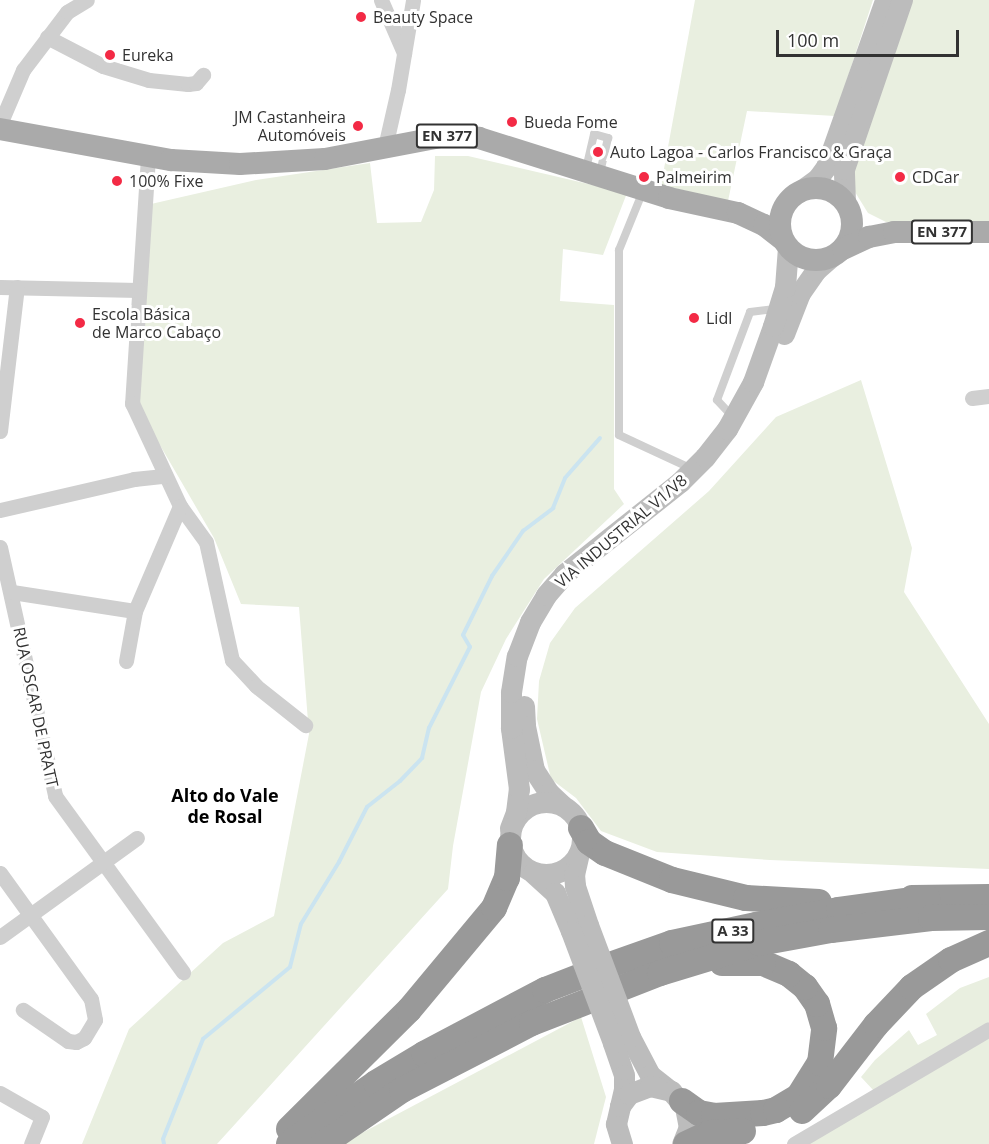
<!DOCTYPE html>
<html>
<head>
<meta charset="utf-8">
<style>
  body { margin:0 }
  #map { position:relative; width:989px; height:1144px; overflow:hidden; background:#fff; font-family:"Open Sans",sans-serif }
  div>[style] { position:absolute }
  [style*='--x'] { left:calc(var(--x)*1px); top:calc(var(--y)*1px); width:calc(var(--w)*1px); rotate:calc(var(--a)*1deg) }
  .green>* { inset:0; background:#e9efe0 }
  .stream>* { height:4px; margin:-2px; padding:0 2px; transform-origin:2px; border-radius:2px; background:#cbe4f0 }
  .lane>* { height:8px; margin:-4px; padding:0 4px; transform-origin:4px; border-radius:4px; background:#cfcfcf }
  .street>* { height:15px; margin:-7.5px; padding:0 7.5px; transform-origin:7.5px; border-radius:7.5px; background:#cfcfcf }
  .secondary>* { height:21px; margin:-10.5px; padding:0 10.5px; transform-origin:10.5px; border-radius:10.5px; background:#bcbcbc }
  .secondary>.ring { margin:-10.5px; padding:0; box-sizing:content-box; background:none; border:21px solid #bcbcbc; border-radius:50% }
  .primary>* { height:22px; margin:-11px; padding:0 11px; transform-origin:11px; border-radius:11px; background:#aaa }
  .primary>.ring { margin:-11px; padding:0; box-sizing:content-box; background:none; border:22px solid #aaa; border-radius:50% }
  .highway>* { height:26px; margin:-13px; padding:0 13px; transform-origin:13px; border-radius:13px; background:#999 }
  .secondary-bridge>* { height:21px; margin:-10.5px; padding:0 10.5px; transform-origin:10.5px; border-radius:10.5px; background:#bcbcbc }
  .dots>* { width:16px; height:16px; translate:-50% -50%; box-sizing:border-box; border:3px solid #fff; border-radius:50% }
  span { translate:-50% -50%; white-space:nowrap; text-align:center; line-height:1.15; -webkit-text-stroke:6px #fff; paint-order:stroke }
  .shield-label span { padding:2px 4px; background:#fff; border:2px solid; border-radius:4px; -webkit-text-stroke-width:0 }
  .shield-label { font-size:15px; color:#323232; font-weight:700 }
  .poi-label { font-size:16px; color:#323232 }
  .left { translate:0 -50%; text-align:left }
  .right { translate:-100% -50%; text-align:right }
  .street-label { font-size:16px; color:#323232 }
  .neighbourhood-label { font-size:18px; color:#000; font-weight:700 }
  .scale { position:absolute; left:776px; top:30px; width:183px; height:27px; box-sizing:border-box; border:3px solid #323232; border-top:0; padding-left:8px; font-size:18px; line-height:21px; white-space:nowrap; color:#323232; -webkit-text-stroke:4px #fff; paint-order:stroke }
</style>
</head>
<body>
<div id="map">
  <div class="green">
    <i style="clip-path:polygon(695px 0,873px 0,835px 116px,747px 111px,728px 201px,661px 185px)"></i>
    <i style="clip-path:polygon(912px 0,989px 0,989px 221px,886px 222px,868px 213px,855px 192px,852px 177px)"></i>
    <i style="clip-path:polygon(435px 156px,468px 156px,627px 193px,603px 255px,563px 249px,560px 301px,614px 305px,614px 489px,624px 504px,544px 579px,506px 639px,481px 692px,453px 846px,448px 889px,217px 1144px,82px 1144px,129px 1029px,223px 943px,274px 916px,309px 734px,299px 607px,241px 604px,214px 538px,139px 409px,151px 204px,256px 180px,370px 163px,377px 223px,421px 222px,434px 190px)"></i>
    <i style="clip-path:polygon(861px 380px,912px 548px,904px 592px,989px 724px,989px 869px,770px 860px,657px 852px,601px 831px,576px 798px,551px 779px,537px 719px,539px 681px,550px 643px,575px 608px,709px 491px,776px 417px)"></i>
    <i style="clip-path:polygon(989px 977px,989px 1022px,874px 1091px,861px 1077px,875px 1060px,909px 1030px,918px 1045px,937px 1035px,926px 1014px,960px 988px)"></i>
    <i style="clip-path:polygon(581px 1017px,606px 1097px,594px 1144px,341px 1144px)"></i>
    <i style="clip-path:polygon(989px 1034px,989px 1144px,801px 1144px)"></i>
  </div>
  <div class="stream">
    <i style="--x:164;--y:1144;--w:5;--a:-101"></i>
    <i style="--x:163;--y:1139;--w:108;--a:-68.2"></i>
    <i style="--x:203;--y:1039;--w:113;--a:-39.6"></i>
    <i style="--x:290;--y:967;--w:44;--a:-75.7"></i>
    <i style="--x:301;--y:924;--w:73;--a:-58.5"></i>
    <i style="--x:339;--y:862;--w:62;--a:-63"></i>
    <i style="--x:367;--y:807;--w:42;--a:-38.2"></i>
    <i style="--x:400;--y:781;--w:32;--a:-46"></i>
    <i style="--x:422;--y:758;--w:31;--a:-77"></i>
    <i style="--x:429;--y:728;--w:91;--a:-63.2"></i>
    <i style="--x:470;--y:647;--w:14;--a:-120"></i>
    <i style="--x:463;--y:635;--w:66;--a:-63.8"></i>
    <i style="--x:492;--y:576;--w:55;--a:-55.4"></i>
    <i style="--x:523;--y:531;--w:38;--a:-37"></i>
    <i style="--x:553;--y:508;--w:32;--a:-68"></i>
    <i style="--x:565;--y:478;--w:53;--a:-48.8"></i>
  </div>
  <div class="lane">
    <i style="--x:586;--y:169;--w:36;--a:-77"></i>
    <i style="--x:594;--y:134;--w:15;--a:16"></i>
    <i style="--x:608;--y:138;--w:37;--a:103"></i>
    <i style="--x:643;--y:191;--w:64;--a:112.1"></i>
    <i style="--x:619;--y:250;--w:185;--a:90"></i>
    <i style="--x:619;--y:435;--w:81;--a:25"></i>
    <i style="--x:732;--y:416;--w:22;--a:-133"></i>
    <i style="--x:717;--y:400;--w:94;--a:-69.4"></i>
    <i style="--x:750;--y:312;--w:25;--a:-7"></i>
  </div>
  <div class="street">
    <i style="--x:381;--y:0;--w:58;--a:66.5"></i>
    <i style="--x:47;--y:37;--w:63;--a:27.4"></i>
    <i style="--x:103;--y:66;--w:48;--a:16.9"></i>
    <i style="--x:149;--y:80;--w:39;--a:6"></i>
    <i style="--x:188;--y:84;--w:8;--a:-7"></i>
    <i style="--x:196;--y:83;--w:11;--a:-49"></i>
    <i style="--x:0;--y:124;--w:59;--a:-66.9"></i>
    <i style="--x:23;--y:70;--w:73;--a:-52.8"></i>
    <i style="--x:67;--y:12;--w:23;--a:-31"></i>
    <i style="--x:385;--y:147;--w:58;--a:-77.2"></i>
    <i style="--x:398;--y:90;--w:91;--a:-80.5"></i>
    <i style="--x:148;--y:157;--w:247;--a:93.7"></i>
    <i style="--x:132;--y:403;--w:114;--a:65"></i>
    <i style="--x:180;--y:506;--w:44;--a:54.2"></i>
    <i style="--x:206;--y:542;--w:121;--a:77.6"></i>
    <i style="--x:232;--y:660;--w:35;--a:47"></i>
    <i style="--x:256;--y:686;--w:63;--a:38.5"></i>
    <i style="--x:0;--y:287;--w:138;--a:1.2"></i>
    <i style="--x:972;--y:398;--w:17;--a:-7"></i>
    <i style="--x:0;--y:431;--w:145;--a:-83.3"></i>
    <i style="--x:0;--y:510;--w:138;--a:-13"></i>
    <i style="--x:134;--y:479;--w:30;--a:-6"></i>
    <i style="--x:0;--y:547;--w:255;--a:77.5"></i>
    <i style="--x:55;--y:796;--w:218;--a:54"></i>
    <i style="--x:12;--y:592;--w:124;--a:8.8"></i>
    <i style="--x:126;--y:661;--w:51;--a:-79.8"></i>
    <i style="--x:135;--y:611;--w:114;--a:-66.8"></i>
    <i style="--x:0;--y:873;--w:155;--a:54.2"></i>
    <i style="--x:91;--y:999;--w:21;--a:79"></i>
    <i style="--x:95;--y:1020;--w:21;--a:121"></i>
    <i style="--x:84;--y:1038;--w:9;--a:153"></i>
    <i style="--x:76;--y:1042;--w:8;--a:-173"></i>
    <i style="--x:68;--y:1041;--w:55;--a:-145.4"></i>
    <i style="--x:0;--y:937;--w:169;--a:-35.9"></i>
    <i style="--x:0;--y:1093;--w:48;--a:29.7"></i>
    <i style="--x:42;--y:1117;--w:29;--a:112"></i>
    <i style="--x:794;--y:1144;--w:226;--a:-30.5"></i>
  </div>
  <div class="secondary">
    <i style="--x:799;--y:192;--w:24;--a:-36"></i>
    <i style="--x:818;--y:178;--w:14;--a:-54"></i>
    <i style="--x:826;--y:167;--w:177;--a:-70.5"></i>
    <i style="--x:845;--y:202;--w:33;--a:-92"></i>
    <i style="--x:844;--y:169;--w:179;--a:-71.1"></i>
    <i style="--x:784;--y:334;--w:44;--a:-68.7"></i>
    <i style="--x:800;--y:293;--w:28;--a:-55"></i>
    <i style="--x:816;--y:270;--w:20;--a:-41"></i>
    <i style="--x:524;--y:706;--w:20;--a:87"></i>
    <i style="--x:525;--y:726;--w:45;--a:78.4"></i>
    <i style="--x:534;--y:770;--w:27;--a:57"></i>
    <i style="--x:549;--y:793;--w:18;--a:43"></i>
    <i class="ring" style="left:510px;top:802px;width:51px;height:51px"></i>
    <i style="--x:510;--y:828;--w:17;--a:-69"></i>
    <i style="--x:516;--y:812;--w:23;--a:-83"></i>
    <i style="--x:519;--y:789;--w:62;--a:-97.5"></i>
    <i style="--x:511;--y:728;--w:36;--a:-90"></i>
    <i style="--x:511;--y:692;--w:36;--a:-81"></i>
    <i style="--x:517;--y:656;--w:36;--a:-69"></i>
    <i style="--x:530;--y:622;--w:31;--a:-59"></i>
    <i style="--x:546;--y:595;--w:28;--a:-49"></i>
    <i style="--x:564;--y:574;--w:148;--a:-38.4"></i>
    <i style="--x:680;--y:482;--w:35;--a:-45"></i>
    <i style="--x:705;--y:457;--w:36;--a:-52"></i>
    <i style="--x:727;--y:429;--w:54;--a:-61"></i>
    <i style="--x:753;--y:382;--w:59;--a:-70.3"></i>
    <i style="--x:773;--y:326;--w:41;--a:-72.9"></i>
    <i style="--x:785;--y:287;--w:40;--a:-85.7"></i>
    <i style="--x:579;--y:853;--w:22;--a:103"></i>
    <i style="--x:574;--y:874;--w:12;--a:85"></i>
    <i style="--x:575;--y:886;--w:41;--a:71.6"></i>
    <i style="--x:533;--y:873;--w:30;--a:42"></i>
    <i style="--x:555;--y:893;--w:41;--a:67.2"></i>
    <i style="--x:630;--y:1037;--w:43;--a:62.2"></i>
    <i style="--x:650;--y:1075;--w:23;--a:38"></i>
    <i style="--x:613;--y:1043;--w:34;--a:71"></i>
    <i style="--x:624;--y:1075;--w:14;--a:90"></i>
    <i style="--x:624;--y:1089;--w:17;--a:103"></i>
    <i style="--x:622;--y:1144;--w:21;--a:-107"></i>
    <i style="--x:616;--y:1124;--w:18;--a:-77"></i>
    <i style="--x:620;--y:1106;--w:15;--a:-53"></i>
    <i style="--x:629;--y:1094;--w:22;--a:-21"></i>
    <i style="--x:650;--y:1086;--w:22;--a:13"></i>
    <i style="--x:671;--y:1091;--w:21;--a:49"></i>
    <i style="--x:685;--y:1107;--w:20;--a:79"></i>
    <i style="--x:689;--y:1127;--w:18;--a:112"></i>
  </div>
  <div class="primary">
    <i style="--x:0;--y:129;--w:174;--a:10.3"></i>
    <i style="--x:171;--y:160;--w:69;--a:3.3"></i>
    <i style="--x:240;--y:164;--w:85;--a:-3.4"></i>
    <i style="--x:325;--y:159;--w:123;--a:-10.8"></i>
    <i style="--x:446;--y:136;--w:33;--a:3"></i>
    <i style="--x:479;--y:138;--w:199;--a:17.5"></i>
    <i style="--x:669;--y:198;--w:71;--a:12.3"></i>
    <i style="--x:738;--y:213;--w:29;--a:25"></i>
    <i style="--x:764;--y:225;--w:24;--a:38"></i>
    <i class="ring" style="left:780px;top:188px;width:50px;height:50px"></i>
    <i style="--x:843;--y:249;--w:29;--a:-25"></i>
    <i style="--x:869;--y:237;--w:25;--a:-11"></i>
    <i style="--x:894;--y:232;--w:95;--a:0"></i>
  </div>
  <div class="highway">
    <i style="--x:581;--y:828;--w:16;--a:60"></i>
    <i style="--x:589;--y:842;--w:19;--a:35"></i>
    <i style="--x:605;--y:853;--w:72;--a:21.9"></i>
    <i style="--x:672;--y:880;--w:76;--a:13.7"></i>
    <i style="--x:746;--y:898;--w:73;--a:3.1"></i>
    <i style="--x:912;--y:898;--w:77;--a:-0.7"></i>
    <i style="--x:682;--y:1101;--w:21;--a:35"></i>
    <i style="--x:699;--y:1113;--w:15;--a:11"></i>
    <i style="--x:714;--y:1116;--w:49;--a:-3.5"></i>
    <i style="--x:763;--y:1113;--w:13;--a:-13"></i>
    <i style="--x:776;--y:1110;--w:27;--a:-31"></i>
    <i style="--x:799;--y:1096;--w:39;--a:-58"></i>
    <i style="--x:820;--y:1063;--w:35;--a:-83"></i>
    <i style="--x:824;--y:1028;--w:25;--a:-106"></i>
    <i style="--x:817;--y:1004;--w:21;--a:-125"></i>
    <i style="--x:805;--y:987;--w:21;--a:-141"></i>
    <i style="--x:789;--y:974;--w:28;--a:-157"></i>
    <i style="--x:763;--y:963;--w:41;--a:180"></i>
    <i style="--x:802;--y:1111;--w:37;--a:-43"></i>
    <i style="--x:829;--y:1086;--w:77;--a:-52.4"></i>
    <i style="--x:876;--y:1025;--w:52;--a:-46.5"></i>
    <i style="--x:912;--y:987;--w:47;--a:-34.7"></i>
    <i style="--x:951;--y:960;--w:42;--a:-24.1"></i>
    <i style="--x:289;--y:1129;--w:169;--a:-44.8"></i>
    <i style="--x:409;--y:1010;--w:133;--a:-50.2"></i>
    <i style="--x:494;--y:908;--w:33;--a:-67"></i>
    <i style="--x:507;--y:878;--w:33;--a:-85"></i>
    <i style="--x:289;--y:1144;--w:106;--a:-35"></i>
    <i style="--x:376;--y:1083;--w:56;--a:-31.1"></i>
    <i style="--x:424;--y:1054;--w:137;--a:-27.9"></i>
    <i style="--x:545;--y:990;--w:66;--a:-21.2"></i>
    <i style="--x:607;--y:966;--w:69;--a:-19.5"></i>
    <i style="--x:672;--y:943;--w:86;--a:-12.1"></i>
    <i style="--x:756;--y:925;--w:84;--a:-10.2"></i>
    <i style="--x:839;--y:910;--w:89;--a:-7.8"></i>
    <i style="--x:323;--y:1144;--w:96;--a:-34.4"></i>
    <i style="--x:402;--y:1090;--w:146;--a:-27.3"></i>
    <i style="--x:532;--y:1023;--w:137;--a:-21.3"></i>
    <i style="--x:660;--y:973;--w:103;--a:-16.9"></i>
    <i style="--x:759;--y:943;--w:73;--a:-10.2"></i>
    <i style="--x:831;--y:930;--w:101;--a:-6.8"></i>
    <i style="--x:931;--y:918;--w:58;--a:-1"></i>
    <i style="--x:686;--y:1144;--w:26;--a:-25"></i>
    <i style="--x:710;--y:1133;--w:33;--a:-3"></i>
  </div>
  <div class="secondary-bridge">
    <i style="--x:588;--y:925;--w:120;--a:69.4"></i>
    <i style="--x:571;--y:931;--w:120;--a:69.4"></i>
  </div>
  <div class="dots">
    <i style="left:361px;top:17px;background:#f32a45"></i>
    <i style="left:110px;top:55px;background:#f32a45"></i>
    <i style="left:512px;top:122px;background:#f32a45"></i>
    <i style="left:358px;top:126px;background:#f32a45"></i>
    <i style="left:598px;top:152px;background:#f32a45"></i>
    <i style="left:644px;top:177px;background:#f32a45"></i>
    <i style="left:900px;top:177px;background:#f32a45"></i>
    <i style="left:117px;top:181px;background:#f32a45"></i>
    <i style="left:694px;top:318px;background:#f32a45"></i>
    <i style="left:80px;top:323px;background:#f32a45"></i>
  </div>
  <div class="shield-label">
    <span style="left:447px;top:136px">EN 377</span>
    <span style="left:942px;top:232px">EN 377</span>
    <span style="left:733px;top:931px">A 33</span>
  </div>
  <div class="poi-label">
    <span class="left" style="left:373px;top:17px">Beauty Space</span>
    <span class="left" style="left:122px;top:55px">Eureka</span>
    <span class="right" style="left:346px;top:126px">JM Castanheira<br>Automóveis</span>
    <span class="left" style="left:524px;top:122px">Bueda Fome</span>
    <span class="left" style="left:610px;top:152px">Auto Lagoa - Carlos Francisco &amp; Graça</span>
    <span class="left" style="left:656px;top:177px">Palmeirim</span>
    <span class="left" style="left:912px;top:177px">CDCar</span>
    <span class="left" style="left:129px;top:181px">100% Fixe</span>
    <span class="left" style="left:92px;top:323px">Escola Básica<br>de Marco Cabaço</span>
    <span class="left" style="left:706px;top:318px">Lidl</span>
  </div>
  <div class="street-label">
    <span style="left:621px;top:531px;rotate:-40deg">VIA INDUSTRIAL V1/V8</span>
    <span style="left:36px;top:707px;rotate:78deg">RUA OSCAR DE PRATT</span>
  </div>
  <div class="neighbourhood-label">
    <span style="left:225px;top:806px">Alto do Vale<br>de Rosal</span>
  </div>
  <div class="scale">100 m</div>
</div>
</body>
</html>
